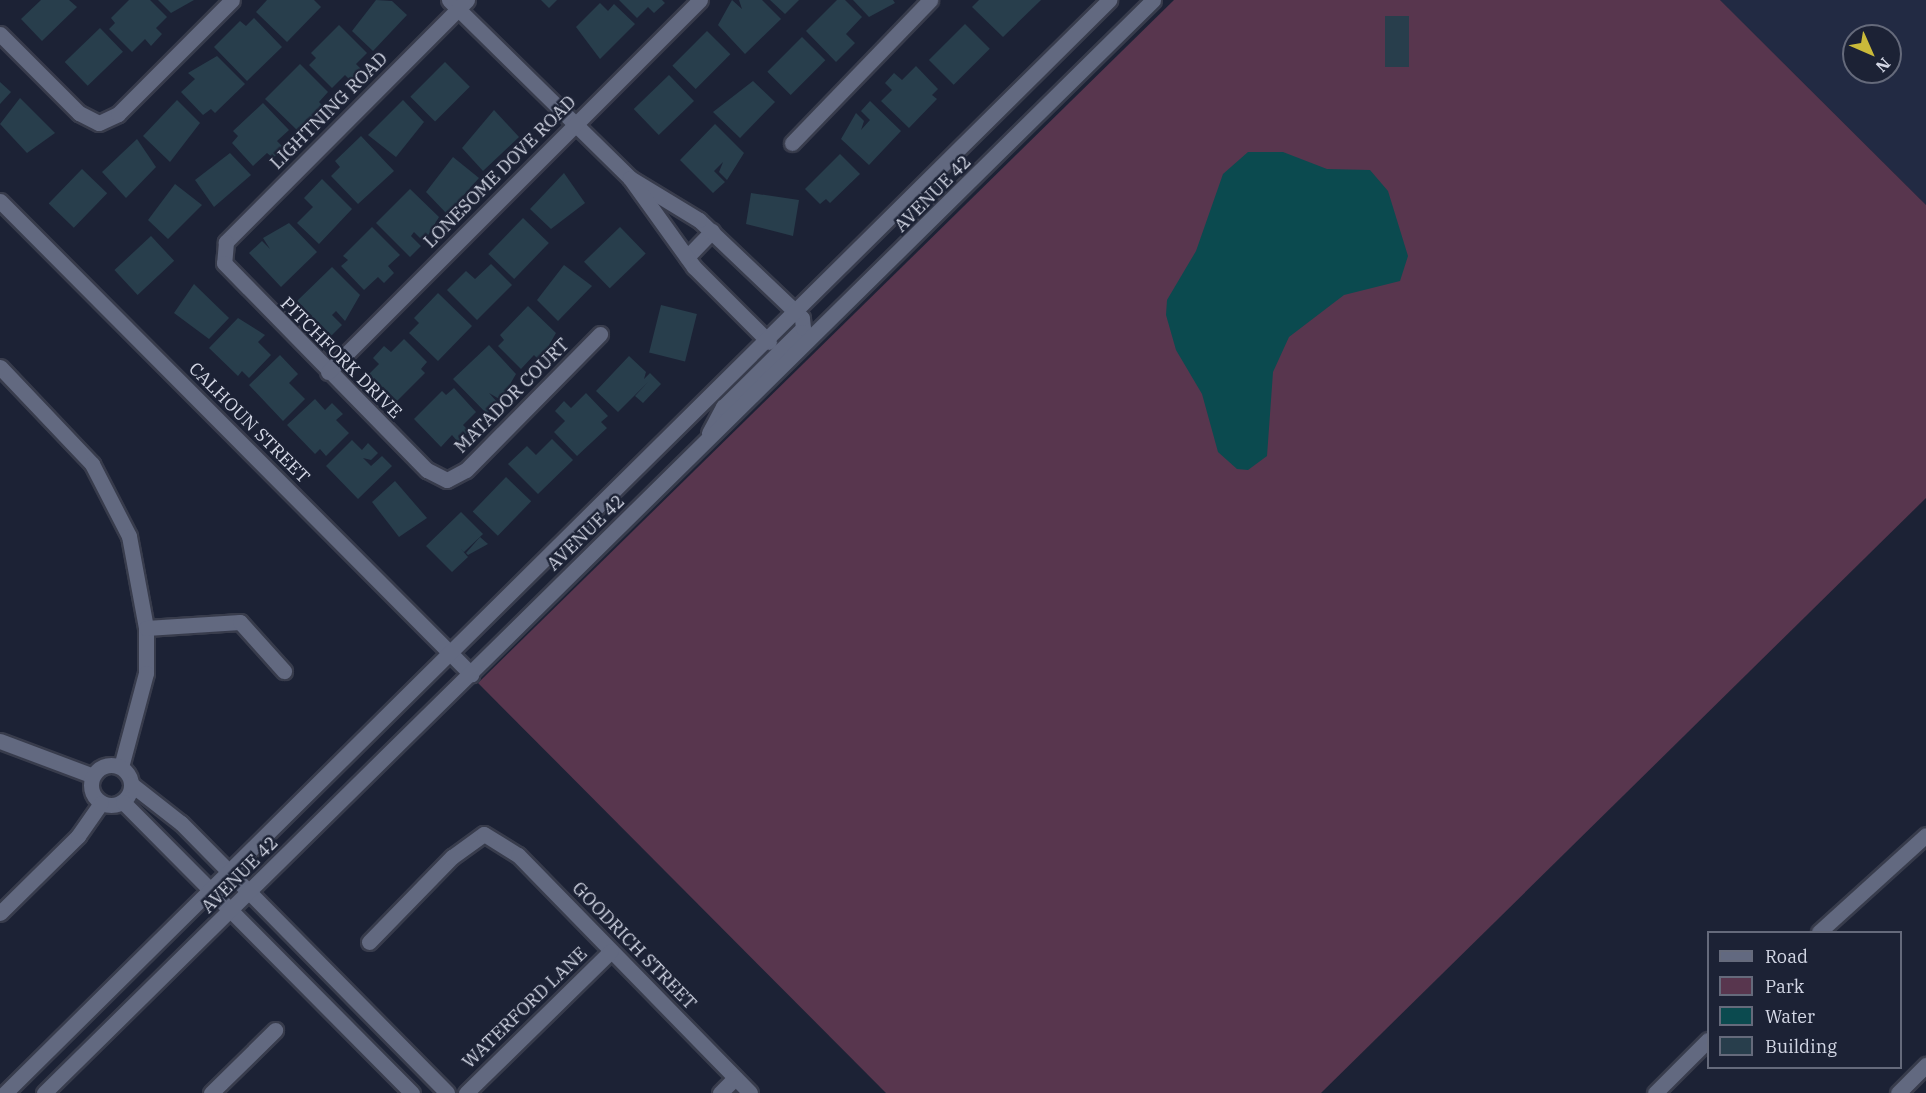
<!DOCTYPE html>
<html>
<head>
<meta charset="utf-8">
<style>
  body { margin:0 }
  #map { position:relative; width:1926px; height:1093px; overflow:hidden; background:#1c2235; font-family:"IBM Plex Serif",serif }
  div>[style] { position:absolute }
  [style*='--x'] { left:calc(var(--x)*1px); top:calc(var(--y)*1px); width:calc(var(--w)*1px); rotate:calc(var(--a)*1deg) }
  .built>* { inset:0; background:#222a43 }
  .green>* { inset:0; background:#58364e }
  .water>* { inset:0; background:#0b4a4f }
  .building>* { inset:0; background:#283e4c; transform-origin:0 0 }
  .roads { filter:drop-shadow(2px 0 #383c4c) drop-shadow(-2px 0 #383c4c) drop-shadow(0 2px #383c4c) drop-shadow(0 -2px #383c4c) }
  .minor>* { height:15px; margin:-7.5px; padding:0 7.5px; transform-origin:7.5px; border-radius:7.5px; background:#626980 }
  .minor>.ring { margin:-7.5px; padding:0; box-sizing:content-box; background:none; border:15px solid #626980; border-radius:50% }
  span { translate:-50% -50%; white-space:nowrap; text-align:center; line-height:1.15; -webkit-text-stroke:5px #1c2235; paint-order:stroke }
  .street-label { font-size:18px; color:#d3d7e5 }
  .legend { position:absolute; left:1707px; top:931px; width:195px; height:138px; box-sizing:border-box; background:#1c2235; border:2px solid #656a7b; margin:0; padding:8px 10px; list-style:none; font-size:18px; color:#d3d7e5 }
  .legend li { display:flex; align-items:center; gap:12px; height:30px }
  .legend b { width:30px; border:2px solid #656a7b }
  .north { position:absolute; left:1842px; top:24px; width:60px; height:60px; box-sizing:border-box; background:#1c2235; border:2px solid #656a7b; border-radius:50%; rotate:135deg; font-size:16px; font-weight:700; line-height:24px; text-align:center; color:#d3d7e5 }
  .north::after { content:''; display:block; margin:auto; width:21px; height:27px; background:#caba3a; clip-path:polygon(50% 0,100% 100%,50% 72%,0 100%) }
</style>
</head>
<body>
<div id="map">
  <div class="built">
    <i style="clip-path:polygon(evenodd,1720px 0,1926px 0,1926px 205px,1750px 30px,1720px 0,1854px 36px,1890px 36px,1890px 72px,1854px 72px,1854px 36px)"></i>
  </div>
  <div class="green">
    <i style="clip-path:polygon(1174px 0,1720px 0,1926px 205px,1926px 498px,1321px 1093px,886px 1093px,478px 683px)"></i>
  </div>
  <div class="water">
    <i style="clip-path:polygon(1248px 152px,1283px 152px,1327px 169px,1370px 170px,1388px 191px,1408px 256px,1400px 281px,1344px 295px,1289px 337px,1273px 372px,1267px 456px,1248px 470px,1237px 469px,1218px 452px,1202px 394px,1176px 350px,1166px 315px,1167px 300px,1196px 251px,1223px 174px)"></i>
  </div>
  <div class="building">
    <i style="clip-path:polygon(41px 0,69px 0,77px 7px,42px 41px,21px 19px)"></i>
    <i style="clip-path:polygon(129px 0,150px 0,167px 17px,156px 28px,162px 34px,151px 46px,145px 39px,132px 52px,109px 29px,115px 23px,111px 18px)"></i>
    <i style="clip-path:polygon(158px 0,194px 0,171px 13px)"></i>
    <i style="clip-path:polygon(267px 0,314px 0,321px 7px,287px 42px,256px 12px)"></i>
    <i style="clip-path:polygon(376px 0,392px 1px,407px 15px,373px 51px,352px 31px)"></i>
    <i style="clip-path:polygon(541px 0,557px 0,549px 8px)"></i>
    <i style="clip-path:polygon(619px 0,662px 0,665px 3px,654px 13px,648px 7px,637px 18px)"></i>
    <i style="clip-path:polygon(732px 0,742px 9px,739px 0,762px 0,781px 19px,745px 54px,718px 25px)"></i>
    <i style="clip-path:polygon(770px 0,799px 0,785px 14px)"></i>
    <i style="clip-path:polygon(837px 0,845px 0,862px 17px,846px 34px,855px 43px,836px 62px,806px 31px)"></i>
    <i style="clip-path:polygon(853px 0,893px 0,895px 3px,869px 17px)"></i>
    <i style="clip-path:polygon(979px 0,1041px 0,1003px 37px,972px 7px)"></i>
    <i style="clip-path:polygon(600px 3px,608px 11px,614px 4px,635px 24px,600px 59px,576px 27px)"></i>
    <i style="left:1385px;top:16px;width:24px;height:51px"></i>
    <i style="clip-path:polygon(254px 18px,282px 47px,247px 81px,214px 47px,240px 21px,246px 26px)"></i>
    <i style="left:965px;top:24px;width:35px;height:51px;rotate:45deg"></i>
    <i style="clip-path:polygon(339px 25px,367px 53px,356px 64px,362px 70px,351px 81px,345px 75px,332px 88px,309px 65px,316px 58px,311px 53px)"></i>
    <i style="left:100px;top:28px;width:33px;height:49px;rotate:46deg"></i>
    <i style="left:707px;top:31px;width:33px;height:49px;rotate:45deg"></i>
    <i style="left:802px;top:37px;width:33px;height:49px;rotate:45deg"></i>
    <i style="clip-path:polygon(217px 56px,245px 84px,215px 113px,211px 109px,203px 115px,181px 92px,195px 79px,188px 73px)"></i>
    <i style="left:445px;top:62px;width:35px;height:49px;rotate:45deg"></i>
    <i style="clip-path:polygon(300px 64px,328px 92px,319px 102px,324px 107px,299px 132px,265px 99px)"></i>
    <i style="clip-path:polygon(916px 66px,938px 89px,932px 95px,937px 99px,909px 128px,881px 101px,892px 90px,885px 83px,894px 73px,902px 80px)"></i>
    <i style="left:669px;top:75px;width:36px;height:49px;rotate:46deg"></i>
    <i style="clip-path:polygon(753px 81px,775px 102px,740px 138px,713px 112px)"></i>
    <i style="clip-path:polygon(0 82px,11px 92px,0 104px)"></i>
    <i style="clip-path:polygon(20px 98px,55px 133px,27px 153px,0 124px)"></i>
    <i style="clip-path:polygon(177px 100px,200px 123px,170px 162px,143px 136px)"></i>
    <i style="clip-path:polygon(403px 100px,424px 122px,396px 157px,368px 135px)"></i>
    <i style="clip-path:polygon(870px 101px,901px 131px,869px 165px,841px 139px,856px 113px,864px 121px,861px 130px,870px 120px,861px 111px)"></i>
    <i style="clip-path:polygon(263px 103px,289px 130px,277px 141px,284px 148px,273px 158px,267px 153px,253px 166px,232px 143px,238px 136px,233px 131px)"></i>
    <i style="clip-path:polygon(494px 110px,519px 137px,483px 171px,462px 148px)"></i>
    <i style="clip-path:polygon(715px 124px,744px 153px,727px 180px,719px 172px,723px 162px,714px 171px,725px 182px,713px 193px,680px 160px)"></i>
    <i style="clip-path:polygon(361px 136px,394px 171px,358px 204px,331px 176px,340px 167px,335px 161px)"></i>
    <i style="clip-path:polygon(137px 139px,156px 167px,126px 198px,102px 172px)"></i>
    <i style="clip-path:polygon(230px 153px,251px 175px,214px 207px,195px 180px)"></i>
    <i style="clip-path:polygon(840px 154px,860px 174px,830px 203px,826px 199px,820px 204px,805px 189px)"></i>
    <i style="clip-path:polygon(453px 157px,479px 178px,447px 214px,426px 192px)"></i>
    <i style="left:82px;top:169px;width:35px;height:48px;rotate:44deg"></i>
    <i style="clip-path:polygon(564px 173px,585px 203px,551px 229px,530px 209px)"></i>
    <i style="clip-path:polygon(322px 179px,352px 209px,319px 244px,297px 223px,313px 207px,304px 198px)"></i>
    <i style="clip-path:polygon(175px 184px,202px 205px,168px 239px,148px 220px)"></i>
    <i style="clip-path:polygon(410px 189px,439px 217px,424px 242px,414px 232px,411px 236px,421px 246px,410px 257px,376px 223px)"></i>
    <i style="clip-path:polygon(751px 193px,799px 200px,793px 236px,746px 224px)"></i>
    <i style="left:523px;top:218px;width:36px;height:50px;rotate:44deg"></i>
    <i style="clip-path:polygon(289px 223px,317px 252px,281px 287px,249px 253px,262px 241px,270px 249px,263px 238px)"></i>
    <i style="clip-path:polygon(372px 227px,400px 255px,388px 266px,394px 273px,384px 283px,378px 277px,364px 290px,341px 266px,348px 260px,343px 256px)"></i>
    <i style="left:620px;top:227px;width:37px;height:50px;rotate:46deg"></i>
    <i style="left:151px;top:236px;width:34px;height:50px;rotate:47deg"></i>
    <i style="clip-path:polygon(491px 264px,512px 285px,477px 320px,447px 290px,466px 271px,475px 279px)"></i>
    <i style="clip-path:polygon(564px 265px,592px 286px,558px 321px,537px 300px)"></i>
    <i style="clip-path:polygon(332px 267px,360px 295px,345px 321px,336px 311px,332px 315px,342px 325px,331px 336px,297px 301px)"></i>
    <i style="clip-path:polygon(194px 284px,229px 318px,209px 339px,174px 313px)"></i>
    <i style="clip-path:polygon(438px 293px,472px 326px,438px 361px,409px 333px,419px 323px,414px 318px)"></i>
    <i style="left:661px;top:305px;width:37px;height:49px;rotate:14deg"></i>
    <i style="clip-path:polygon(528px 306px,556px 333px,540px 361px,534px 355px,521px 369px,498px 346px,504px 340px,500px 335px)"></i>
    <i style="clip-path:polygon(238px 318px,265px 335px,258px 342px,271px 355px,249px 378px,242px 371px,238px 376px,209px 348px)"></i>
    <i style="clip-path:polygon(404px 339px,427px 362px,421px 369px,425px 373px,396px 402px,369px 374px,379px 364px,373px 358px,384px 346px,391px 352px)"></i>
    <i style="clip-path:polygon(489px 345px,516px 374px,501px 400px,489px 393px,498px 403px,487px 414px,453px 379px)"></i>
    <i style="clip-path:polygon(280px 355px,298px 374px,289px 383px,305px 399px,283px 421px,249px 385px)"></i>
    <i style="clip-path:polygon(629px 356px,646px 372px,644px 379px,650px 373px,661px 384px,643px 403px,635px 396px,648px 382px,618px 412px,596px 391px)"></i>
    <i style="clip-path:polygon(454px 388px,476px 412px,463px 425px,469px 431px,458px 442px,452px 435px,441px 447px,414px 419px,442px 391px,446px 395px)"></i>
    <i style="clip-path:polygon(586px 393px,608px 416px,601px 422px,607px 428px,577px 456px,554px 432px,565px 421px,555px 411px,564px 401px,571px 408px)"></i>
    <i style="clip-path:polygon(315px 399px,325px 410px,332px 403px,343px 414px,336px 420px,349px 433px,326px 456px,320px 449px,315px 454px,287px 425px)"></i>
    <i style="clip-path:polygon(552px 439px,573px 460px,538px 494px,508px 464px,527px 446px,536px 455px)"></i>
    <i style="clip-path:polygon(352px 440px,362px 450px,368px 443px,378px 453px,371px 460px,363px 458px,371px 466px,382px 456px,392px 466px,358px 499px,326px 466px)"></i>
    <i style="left:506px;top:477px;width:35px;height:48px;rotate:44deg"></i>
    <i style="clip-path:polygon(395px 481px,427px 518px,399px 537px,372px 502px)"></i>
    <i style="clip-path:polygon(461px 512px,483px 534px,464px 552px,461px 549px,468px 557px,452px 572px,426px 546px)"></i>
    <i style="clip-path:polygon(480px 537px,488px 544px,468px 555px,466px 553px)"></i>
  </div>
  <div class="roads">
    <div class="minor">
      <i style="--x:449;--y:0;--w:254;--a:44.5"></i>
      <i style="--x:467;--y:0;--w:342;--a:134.9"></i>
      <i style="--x:226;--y:242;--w:21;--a:95"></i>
      <i style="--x:224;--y:263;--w:290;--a:45.6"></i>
      <i style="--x:427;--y:470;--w:22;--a:27"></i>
      <i style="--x:447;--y:480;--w:21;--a:-28"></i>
      <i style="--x:466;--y:470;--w:191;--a:-45.4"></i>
      <i style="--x:0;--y:34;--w:112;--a:45"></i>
      <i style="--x:79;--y:113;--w:22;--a:27"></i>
      <i style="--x:99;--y:123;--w:21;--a:-25"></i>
      <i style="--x:118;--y:114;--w:161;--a:-45"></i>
      <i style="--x:792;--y:143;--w:199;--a:-46"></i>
      <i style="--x:0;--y:201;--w:668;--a:45.12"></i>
      <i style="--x:687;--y:257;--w:36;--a:-46"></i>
      <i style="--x:0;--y:367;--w:134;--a:46.5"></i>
      <i style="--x:92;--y:464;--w:81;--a:62.8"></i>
      <i style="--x:129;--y:536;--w:94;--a:79.5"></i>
      <i style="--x:146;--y:628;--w:45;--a:90"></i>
      <i style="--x:146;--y:673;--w:97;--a:104.9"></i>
      <i style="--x:328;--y:372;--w:526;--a:-45"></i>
      <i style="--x:709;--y:433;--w:30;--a:-62"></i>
      <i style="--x:723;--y:407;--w:112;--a:-44.6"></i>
      <i style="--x:803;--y:328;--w:10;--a:-96"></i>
      <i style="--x:802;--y:318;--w:142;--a:-136.4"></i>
      <i style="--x:699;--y:220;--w:81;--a:-148.7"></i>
      <i style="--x:630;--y:178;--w:110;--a:54.3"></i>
      <i style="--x:694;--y:267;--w:106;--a:45"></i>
      <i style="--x:146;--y:628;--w:94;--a:-3.7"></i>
      <i style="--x:240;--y:622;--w:66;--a:48.1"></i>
      <i style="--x:0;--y:741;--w:99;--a:20.6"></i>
      <i class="ring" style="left:91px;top:765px;width:25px;height:25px"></i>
      <i style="--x:131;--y:784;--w:63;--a:38"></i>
      <i style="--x:181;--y:823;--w:379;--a:45.4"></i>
      <i style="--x:123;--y:802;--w:410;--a:45.2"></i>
      <i style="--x:0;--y:913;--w:110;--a:-44.6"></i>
      <i style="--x:78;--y:836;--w:40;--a:-55.1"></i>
      <i style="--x:1819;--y:932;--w:144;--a:-42.2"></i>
      <i style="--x:369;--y:942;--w:119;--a:-45.7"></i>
      <i style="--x:452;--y:857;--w:39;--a:-36"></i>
      <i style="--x:484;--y:834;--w:40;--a:32"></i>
      <i style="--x:518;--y:855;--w:332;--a:45.7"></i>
      <i style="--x:5;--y:1093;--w:1554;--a:-44.71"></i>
      <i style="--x:44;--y:1093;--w:1557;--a:-44.58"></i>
      <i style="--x:211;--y:1093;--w:90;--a:-44.5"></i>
      <i style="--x:466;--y:1093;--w:203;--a:-44.4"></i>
      <i style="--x:720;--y:1093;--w:21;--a:-45"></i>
      <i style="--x:1655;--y:1093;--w:75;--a:-45"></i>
      <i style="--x:1898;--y:1093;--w:40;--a:-45"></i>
    </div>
  </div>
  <div class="street-label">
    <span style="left:329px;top:111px;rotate:-45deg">LIGHTNING ROAD</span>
    <span style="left:500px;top:172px;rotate:-45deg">LONESOME DOVE ROAD</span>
    <span style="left:933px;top:194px;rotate:-45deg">AVENUE 42</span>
    <span style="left:341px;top:358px;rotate:45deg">PITCHFORK DRIVE</span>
    <span style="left:512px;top:396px;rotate:-45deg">MATADOR COURT</span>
    <span style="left:249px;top:423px;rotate:45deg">CALHOUN STREET</span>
    <span style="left:586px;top:533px;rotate:-44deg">AVENUE 42</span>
    <span style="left:240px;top:875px;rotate:-45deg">AVENUE 42</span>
    <span style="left:634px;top:946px;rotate:46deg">GOODRICH STREET</span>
    <span style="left:525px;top:1008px;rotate:-44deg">WATERFORD LANE</span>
  </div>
  <ul class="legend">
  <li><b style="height:8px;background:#626980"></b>Road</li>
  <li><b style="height:16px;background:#58364e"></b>Park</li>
  <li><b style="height:16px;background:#0b4a4f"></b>Water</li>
  <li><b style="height:16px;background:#283e4c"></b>Building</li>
  </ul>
  <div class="north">N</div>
</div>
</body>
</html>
